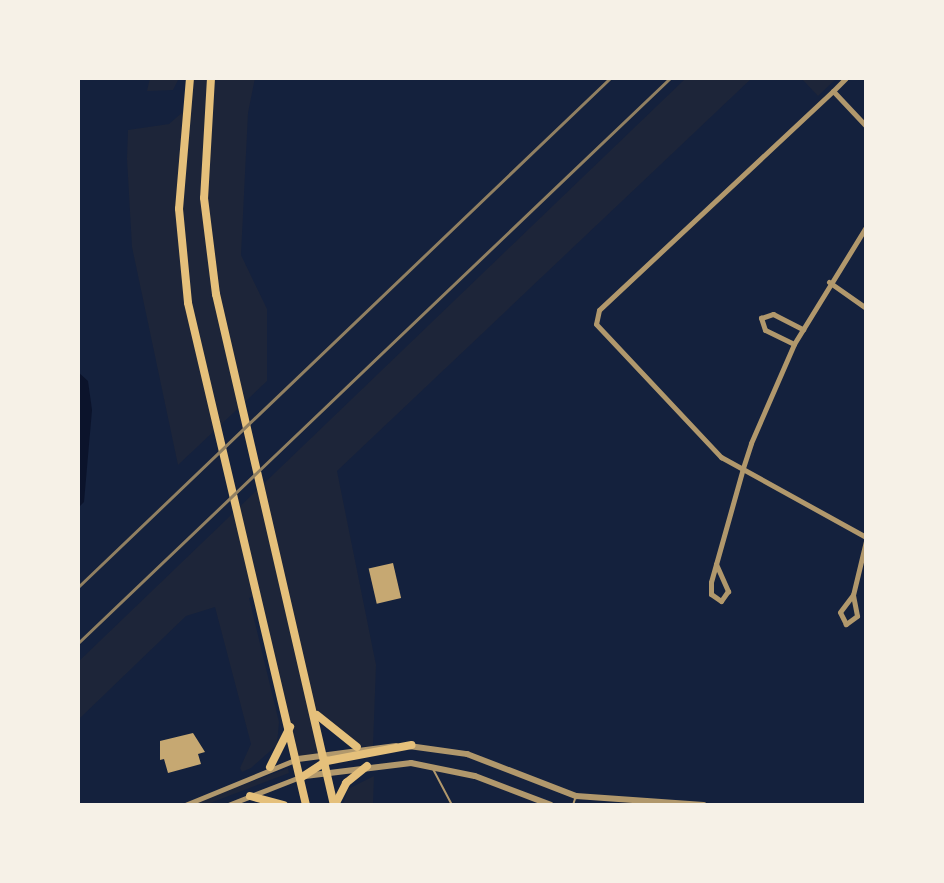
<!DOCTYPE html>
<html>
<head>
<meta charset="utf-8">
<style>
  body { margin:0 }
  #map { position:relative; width:944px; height:883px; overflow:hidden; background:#14213d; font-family:Inter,sans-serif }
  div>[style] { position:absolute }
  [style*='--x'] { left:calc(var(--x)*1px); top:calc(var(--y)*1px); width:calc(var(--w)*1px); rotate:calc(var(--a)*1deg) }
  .green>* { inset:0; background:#1d2539 }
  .water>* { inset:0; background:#0b132b }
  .building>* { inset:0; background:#c6a872; transform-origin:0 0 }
  .service>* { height:2px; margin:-1px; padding:0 1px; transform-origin:1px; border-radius:1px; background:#b1986c }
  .minor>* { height:5px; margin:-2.5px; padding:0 2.5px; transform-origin:2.5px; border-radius:2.5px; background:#b1986c }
  .tertiary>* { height:6px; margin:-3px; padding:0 3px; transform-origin:3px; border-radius:3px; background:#b1986c }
  .primary>* { height:8px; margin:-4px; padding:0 4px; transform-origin:4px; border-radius:4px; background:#e5c07b }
  .rail>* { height:3px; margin:-1.5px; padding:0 1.5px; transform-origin:1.5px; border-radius:1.5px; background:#918062 }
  span { translate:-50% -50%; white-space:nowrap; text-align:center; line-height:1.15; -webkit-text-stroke:5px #f6f1e7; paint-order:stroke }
  .frame { position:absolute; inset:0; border:80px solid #f6f1e7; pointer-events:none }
</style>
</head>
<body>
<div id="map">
  <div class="green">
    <i style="clip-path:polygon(150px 78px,179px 78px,173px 90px,147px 91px)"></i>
    <i style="clip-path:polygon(190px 78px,255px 78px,248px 113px,241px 255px,267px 309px,267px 381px,178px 465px,132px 247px,127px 159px,128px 130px,169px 124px,184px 111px)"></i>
    <i style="clip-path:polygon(686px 78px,752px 78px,337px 471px,376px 665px,373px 746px,357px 747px,317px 716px,325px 753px,298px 759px,258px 596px,249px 598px,279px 722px,277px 745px,251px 768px,242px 772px,240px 768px,251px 744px,215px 607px,186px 616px,78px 720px,78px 662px)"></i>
    <i style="clip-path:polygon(801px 78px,834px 78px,836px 79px,818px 96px)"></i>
    <i style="clip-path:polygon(288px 768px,289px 773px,205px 805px,190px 805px)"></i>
    <i style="clip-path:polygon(374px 776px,373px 805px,343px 805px,348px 789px)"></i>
  </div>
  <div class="water">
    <i style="clip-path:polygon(78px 372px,88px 381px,92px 410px,84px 502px,78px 508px)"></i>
  </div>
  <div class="building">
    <i style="left:393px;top:563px;width:36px;height:25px;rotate:77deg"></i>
    <i style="clip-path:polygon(193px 733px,205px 752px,198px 754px,201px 764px,168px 773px,164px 759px,160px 760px,160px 741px)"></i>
  </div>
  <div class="service">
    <i style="--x:433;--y:769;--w:41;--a:62.2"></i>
    <i style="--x:573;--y:805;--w:9;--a:-72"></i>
  </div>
  <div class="minor">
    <i style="--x:833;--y:91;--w:18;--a:-45"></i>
    <i style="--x:866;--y:126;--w:48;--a:-133.3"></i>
    <i style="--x:833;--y:91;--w:320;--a:136.9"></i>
    <i style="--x:599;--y:310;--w:14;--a:102"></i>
    <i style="--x:596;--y:324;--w:183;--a:46.8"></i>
    <i style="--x:721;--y:457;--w:166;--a:28.9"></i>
    <i style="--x:829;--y:282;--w:45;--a:35.1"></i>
    <i style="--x:794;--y:344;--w:32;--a:-154"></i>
    <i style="--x:765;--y:330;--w:13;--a:-108"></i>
    <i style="--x:761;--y:318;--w:13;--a:-18"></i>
    <i style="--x:773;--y:314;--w:34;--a:27"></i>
    <i style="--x:716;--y:564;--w:30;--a:66"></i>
    <i style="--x:728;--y:591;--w:12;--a:125"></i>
    <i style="--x:721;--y:601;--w:12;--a:-145"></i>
    <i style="--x:711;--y:594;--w:12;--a:-90"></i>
    <i style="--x:711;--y:582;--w:118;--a:-74.3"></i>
    <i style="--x:743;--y:468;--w:26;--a:-72"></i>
    <i style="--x:751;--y:443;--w:108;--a:-66.5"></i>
    <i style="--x:794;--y:344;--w:137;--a:-58.4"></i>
    <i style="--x:853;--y:595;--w:21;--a:79"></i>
    <i style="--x:857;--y:616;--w:14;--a:144"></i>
    <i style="--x:846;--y:624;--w:13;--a:-117"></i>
    <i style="--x:840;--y:612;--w:21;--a:-53"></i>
    <i style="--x:853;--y:595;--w:56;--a:-76.5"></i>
    <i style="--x:185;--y:805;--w:121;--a:-22.3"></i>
    <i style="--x:228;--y:805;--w:77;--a:-21.3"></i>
  </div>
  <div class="tertiary">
    <i style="--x:409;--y:746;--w:59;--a:7.9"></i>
    <i style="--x:467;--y:754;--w:117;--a:21.1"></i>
    <i style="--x:576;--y:796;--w:128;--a:4"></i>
    <i style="--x:298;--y:759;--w:99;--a:-7.6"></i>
    <i style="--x:305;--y:776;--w:107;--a:-7"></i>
    <i style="--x:411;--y:763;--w:65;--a:11.5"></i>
    <i style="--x:475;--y:776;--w:81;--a:20.9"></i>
  </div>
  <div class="primary">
    <i style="--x:190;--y:78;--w:131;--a:94.8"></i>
    <i style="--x:179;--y:209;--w:94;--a:84.5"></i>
    <i style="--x:188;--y:303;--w:516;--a:76.77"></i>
    <i style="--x:211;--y:78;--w:120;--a:93.3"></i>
    <i style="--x:204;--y:198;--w:97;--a:82.9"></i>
    <i style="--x:216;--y:294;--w:524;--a:77"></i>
    <i style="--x:317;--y:715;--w:51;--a:38.7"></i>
    <i style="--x:270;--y:767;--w:45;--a:-63.4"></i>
    <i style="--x:302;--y:777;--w:30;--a:-33"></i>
    <i style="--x:327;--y:761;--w:86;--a:-10.7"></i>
    <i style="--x:250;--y:796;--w:35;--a:15"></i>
    <i style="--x:335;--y:805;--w:25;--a:-63"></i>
    <i style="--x:346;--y:783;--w:27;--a:-39"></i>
  </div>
  <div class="rail">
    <i style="--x:78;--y:587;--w:736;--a:-43.73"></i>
    <i style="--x:78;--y:643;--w:818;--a:-43.66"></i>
  </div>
  <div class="frame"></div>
</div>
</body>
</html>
